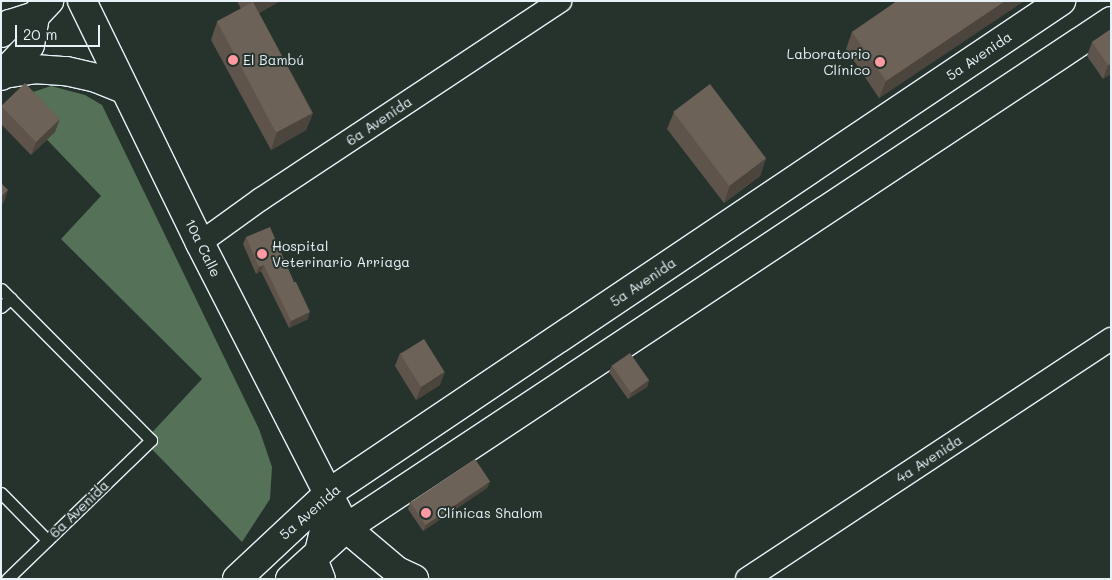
<!DOCTYPE html>
<html>
<head>
<meta charset="utf-8">
<style>
  body { margin:0 }
  #map { position:relative; width:1112px; height:580px; overflow:hidden; background:#26332d; font-family:Mali,sans-serif }
  div>[style] { position:absolute }
  [style*='--x'] { left:calc(var(--x)*1px); top:calc(var(--y)*1px); width:calc(var(--w)*1px); rotate:calc(var(--a)*1deg) }
  .green>* { inset:0; background:#557158 }
  .roads { filter:drop-shadow(1px 0 #e8f1f8) drop-shadow(-1px 0 #e8f1f8) drop-shadow(0 1px #e8f1f8) drop-shadow(0 -1px #e8f1f8) }
  .service>* { height:11px; margin:-5.5px; padding:0 5.5px; transform-origin:5.5px; border-radius:5.5px; background:#26332d }
  .minor>* { height:22px; margin:-11px; padding:0 11px; transform-origin:11px; border-radius:11px; background:#26332d }
  .tertiary>* { height:28px; margin:-14px; padding:0 14px; transform-origin:14px; border-radius:14px; background:#26332d }
  .secondary>* { height:28px; margin:-14px; padding:0 14px; transform-origin:14px; border-radius:14px; background:#26332d }
  .wall>* { inset:0; background:#5e544b }
  .shaded-wall>* { inset:0; background:#4c453d }
  .building>* { inset:0; background:#6d6257; transform-origin:0 0 }
  .dots>* { width:14px; height:14px; translate:-50% -50%; box-sizing:border-box; border:2px solid #26332d; border-radius:50% }
  span { translate:-50% -50%; white-space:nowrap; text-align:center; line-height:1.15; -webkit-text-stroke:4px #26332d; paint-order:stroke }
  .poi-label { font-size:14px; color:#e8f1f8 }
  .right { translate:-100% -50%; text-align:right }
  .left { translate:0 -50%; text-align:left }
  .street-label { font-size:14px; color:#e8f1f8 }
  .frame { position:absolute; inset:0; border:2px solid #e8f1f8; pointer-events:none }
  .scale { position:absolute; left:15px; top:25px; width:85px; height:22px; box-sizing:border-box; border:2px solid #e8f1f8; border-top:0; padding-left:6px; font-size:15px; line-height:18px; white-space:nowrap; color:#e8f1f8; -webkit-text-stroke:4px #26332d; paint-order:stroke }
</style>
</head>
<body>
<div id="map">
  <div class="green">
    <i style="clip-path:polygon(51px 86px,85px 95px,102px 105px,259px 429px,272px 467px,270px 499px,242px 542px,144px 441px,202px 379px,61px 239px,101px 196px,9px 100px)"></i>
  </div>
  <div class="roads">
    <div class="service">
      <i style="--x:1;--y:289;--w:213;--a:45.2"></i>
      <i style="--x:151;--y:440;--w:200;--a:136"></i>
      <i style="--x:1;--y:307;--w:13;--a:-42"></i>
      <i style="--x:1;--y:493;--w:66;--a:45.6"></i>
    </div>
    <div class="minor">
      <i style="--x:200;--y:243;--w:75;--a:-35.8"></i>
      <i style="--x:261;--y:199;--w:359;--a:-33.5"></i>
      <i style="--x:324;--y:579;--w:25;--a:-111"></i>
      <i style="--x:315;--y:556;--w:66;--a:-76.8"></i>
      <i style="--x:747;--y:579;--w:436;--a:-33.4"></i>
    </div>
    <div class="tertiary">
      <i style="--x:1;--y:33;--w:13;--a:-45"></i>
      <i style="--x:10;--y:24;--w:26;--a:-18"></i>
      <i style="--x:35;--y:16;--w:21;--a:-47"></i>
      <i style="--x:1;--y:76;--w:42;--a:-46.9"></i>
      <i style="--x:30;--y:45;--w:29;--a:-80"></i>
      <i style="--x:237;--y:579;--w:127;--a:-43.1"></i>
      <i style="--x:290;--y:579;--w:76;--a:-42.3"></i>
    </div>
    <div class="secondary">
      <i style="--x:82;--y:1;--w:269;--a:64"></i>
      <i style="--x:200;--y:243;--w:320;--a:62.9"></i>
      <i style="--x:346;--y:528;--w:67;--a:40.1"></i>
      <i style="--x:397;--y:571;--w:19;--a:25"></i>
      <i style="--x:4;--y:74;--w:30;--a:-9"></i>
      <i style="--x:34;--y:69;--w:32;--a:4"></i>
      <i style="--x:66;--y:71;--w:31;--a:13"></i>
      <i style="--x:96;--y:78;--w:31;--a:22"></i>
      <i style="--x:330;--y:492;--w:881;--a:-33.89"></i>
      <i style="--x:346;--y:528;--w:918;--a:-33.53"></i>
    </div>
  </div>
  <div class="wall">
    <i style="clip-path:polygon(237px 1px,280px 1px,259px 13px,313px 113px,306px 130px,271px 150px,211px 40px,217px 22px,241px 9px)"></i>
    <i style="clip-path:polygon(897px 1px,1024px 1px,879px 98px,846px 49px,852px 32px)"></i>
    <i style="clip-path:polygon(1111px 29px,1111px 74px,1103px 79px,1087px 56px,1092px 42px)"></i>
    <i style="clip-path:polygon(1px 106px,55px 132px,31px 155px,1px 124px)"></i>
    <i style="clip-path:polygon(674px 112px,766px 158px,760px 176px,724px 203px,667px 129px)"></i>
    <i style="clip-path:polygon(246px 237px,308px 319px,289px 328px,261px 271px,256px 274px,243px 244px)"></i>
    <i style="clip-path:polygon(400px 353px,440px 385px,416px 400px,395px 366px)"></i>
    <i style="clip-path:polygon(612px 365px,649px 380px,647px 387px,628px 399px,609px 372px)"></i>
    <i style="clip-path:polygon(490px 481px,487px 488px,423px 531px,408px 509px,410px 502px)"></i>
  </div>
  <div class="shaded-wall">
    <i style="clip-path:polygon(254px 1px,280px 1px,247px 19px)"></i>
    <i style="clip-path:polygon(1005px 1px,1024px 1px,879px 98px,886px 81px)"></i>
    <i style="clip-path:polygon(1111px 64px,1111px 74px,1103px 79px,1108px 65px)"></i>
    <i style="clip-path:polygon(313px 113px,306px 130px,271px 150px,277px 132px)"></i>
    <i style="clip-path:polygon(60px 119px,55px 132px,31px 155px,36px 142px)"></i>
    <i style="clip-path:polygon(766px 158px,760px 176px,724px 203px,730px 185px)"></i>
    <i style="clip-path:polygon(8px 190px,4px 202px,1px 205px,1px 197px)"></i>
    <i style="clip-path:polygon(264px 265px,261px 271px,256px 274px,259px 267px)"></i>
    <i style="clip-path:polygon(310px 312px,308px 319px,289px 328px,291px 321px)"></i>
    <i style="clip-path:polygon(445px 372px,440px 385px,416px 400px,421px 387px)"></i>
    <i style="clip-path:polygon(649px 380px,647px 387px,628px 399px,631px 393px)"></i>
    <i style="clip-path:polygon(490px 481px,487px 488px,423px 531px,426px 525px)"></i>
  </div>
  <div class="building">
    <i style="clip-path:polygon(897px 1px,1005px 1px,886px 81px,852px 32px)"></i>
    <i style="left:253px;top:2px;width:126px;height:41px;rotate:62deg"></i>
    <i style="clip-path:polygon(1111px 29px,1111px 64px,1108px 65px,1092px 42px)"></i>
    <i style="left:25px;top:83px;width:50px;height:33px;rotate:46deg"></i>
    <i style="left:710px;top:84px;width:93px;height:46px;rotate:53deg"></i>
    <i style="clip-path:polygon(1px 183px,8px 190px,1px 197px)"></i>
    <i style="clip-path:polygon(270px 227px,294px 282px,296px 282px,310px 312px,291px 321px,264px 265px,259px 267px,246px 237px)"></i>
    <i style="left:424px;top:339px;width:39px;height:28px;rotate:58deg"></i>
    <i style="left:630px;top:353px;width:33px;height:22px;rotate:55deg"></i>
    <i style="left:475px;top:459px;width:27px;height:78px;rotate:56deg"></i>
  </div>
  <div class="dots">
    <i style="left:233px;top:60px;background:#ff9aa2"></i>
    <i style="left:880px;top:62px;background:#ff9aa2"></i>
    <i style="left:262px;top:254px;background:#ff9aa2"></i>
    <i style="left:426px;top:513px;background:#ff9aa2"></i>
  </div>
  <div class="poi-label">
    <span class="right" style="left:870px;top:62px">Laboratorio<br>Clínico</span>
    <span class="left" style="left:243px;top:60px">El Bambú</span>
    <span class="left" style="left:272px;top:254px">Hospital<br>Veterinario Arriaga</span>
    <span class="left" style="left:437px;top:513px">Clínicas Shalom</span>
  </div>
  <div class="street-label">
    <span style="left:979px;top:56px;rotate:-34deg">5a Avenida</span>
    <span style="left:379px;top:121px;rotate:-34deg">6a Avenida</span>
    <span style="left:203px;top:248px;rotate:64deg">10a Calle</span>
    <span style="left:643px;top:282px;rotate:-34deg">5a Avenida</span>
    <span style="left:929px;top:459px;rotate:-33deg">4a Avenida</span>
    <span style="left:79px;top:509px;rotate:-44deg">6a Avenida</span>
    <span style="left:310px;top:512px;rotate:-41deg">5a Avenida</span>
  </div>
  <div class="frame"></div>
  <div class="scale">20 m</div>
</div>
</body>
</html>
